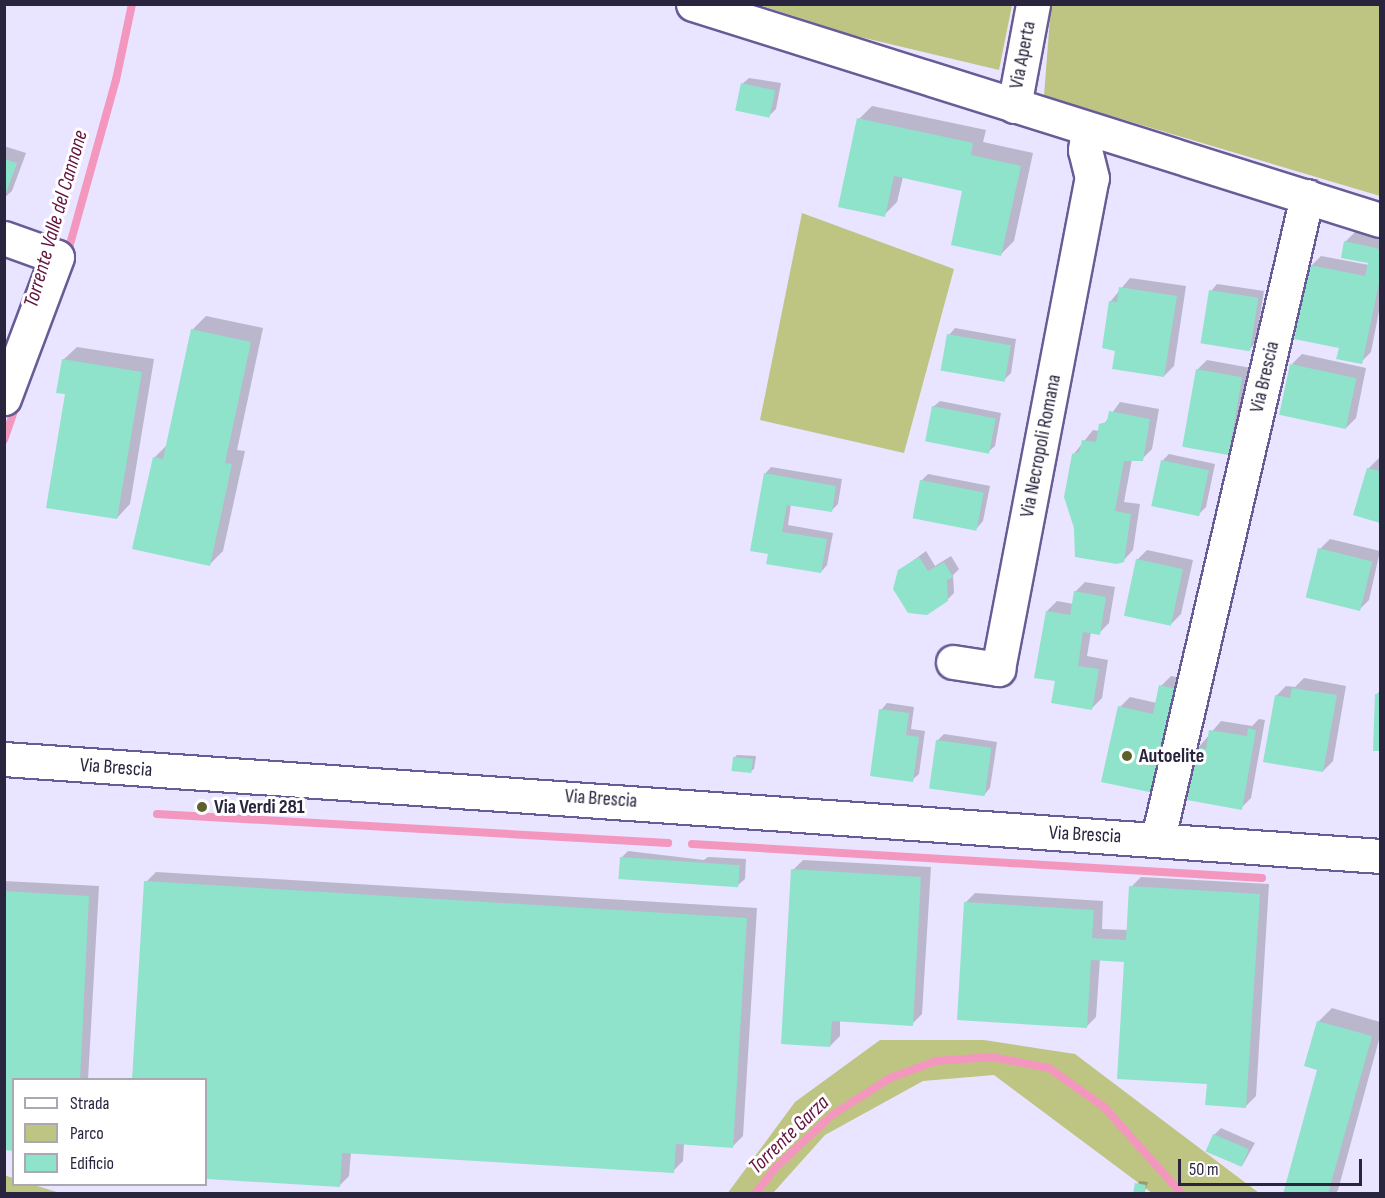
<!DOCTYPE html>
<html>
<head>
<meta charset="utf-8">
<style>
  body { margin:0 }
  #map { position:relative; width:1385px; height:1198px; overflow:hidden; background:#e9e4ff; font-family:"Sofia Sans Condensed",sans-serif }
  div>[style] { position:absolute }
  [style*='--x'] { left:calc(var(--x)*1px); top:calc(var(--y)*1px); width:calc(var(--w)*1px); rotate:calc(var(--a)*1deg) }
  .green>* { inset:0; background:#bec582 }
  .shadow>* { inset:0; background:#0003 }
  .stream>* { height:8px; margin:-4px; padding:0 4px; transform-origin:4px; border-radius:4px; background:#f397be }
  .building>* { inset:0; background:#8ee3ca; transform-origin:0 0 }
  .roads { filter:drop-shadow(2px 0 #695c96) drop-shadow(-2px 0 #695c96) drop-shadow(0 2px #695c96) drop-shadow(0 -2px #695c96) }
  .minor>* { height:33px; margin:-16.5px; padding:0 16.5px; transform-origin:16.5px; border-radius:16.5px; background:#fff }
  .major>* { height:33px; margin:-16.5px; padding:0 16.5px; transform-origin:16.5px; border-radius:16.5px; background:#fff }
  .dots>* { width:16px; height:16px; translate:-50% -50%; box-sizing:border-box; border:3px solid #fff; border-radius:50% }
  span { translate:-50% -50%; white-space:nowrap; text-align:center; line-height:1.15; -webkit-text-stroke:6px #fff; paint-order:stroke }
  .street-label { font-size:20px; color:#2a253e }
  .poi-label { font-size:20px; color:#2a253e; font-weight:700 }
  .left { translate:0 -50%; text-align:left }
  .water-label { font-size:21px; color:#63133d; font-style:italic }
  .frame { position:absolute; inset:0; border:6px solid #2a253e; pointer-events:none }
  .legend { position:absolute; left:12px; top:1078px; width:195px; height:108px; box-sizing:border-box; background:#fff; border:2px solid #aaa8b2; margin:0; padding:8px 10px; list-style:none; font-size:18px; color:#2a253e }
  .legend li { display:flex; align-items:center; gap:12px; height:30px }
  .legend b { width:30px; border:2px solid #aaa8b2 }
  .scale { position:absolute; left:1178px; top:1159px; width:184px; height:27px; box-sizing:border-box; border:3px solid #2a253e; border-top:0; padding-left:8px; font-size:18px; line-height:21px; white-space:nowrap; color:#2a253e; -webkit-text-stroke:4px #fff; paint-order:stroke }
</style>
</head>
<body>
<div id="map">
  <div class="green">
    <i style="clip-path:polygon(760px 5px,1012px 5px,999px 70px,852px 35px)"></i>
    <i style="clip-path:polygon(1051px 5px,1380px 5px,1380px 196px,1044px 96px)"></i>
    <i style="clip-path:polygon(802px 213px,954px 269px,904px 453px,760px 420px)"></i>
    <i style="clip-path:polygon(880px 1040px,984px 1040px,1075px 1054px,1259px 1193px,1152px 1193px,994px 1075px,923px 1081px,825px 1135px,773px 1193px,727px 1194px,795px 1102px)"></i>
    <i style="clip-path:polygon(4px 1175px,13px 1178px,14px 1184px,34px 1185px,60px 1193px,5px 1193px)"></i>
  </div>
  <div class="shadow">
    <i style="clip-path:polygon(749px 78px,781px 83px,776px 109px,770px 115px,742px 84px)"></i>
    <i style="clip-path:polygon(872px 106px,986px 130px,983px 142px,1033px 153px,1014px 241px,1001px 254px,964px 190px,903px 177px,897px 202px,884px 215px,859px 119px)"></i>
    <i style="clip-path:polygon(4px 146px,26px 153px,12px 191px,4px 198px)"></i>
    <i style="clip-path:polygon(1355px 232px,1380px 237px,1380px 306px,1371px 352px,1361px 362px,1341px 347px,1311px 266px,1321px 256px,1369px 265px,1369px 262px,1345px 242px)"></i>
    <i style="clip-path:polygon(1130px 278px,1186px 286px,1174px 366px,1164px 376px,1117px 349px,1110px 302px)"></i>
    <i style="clip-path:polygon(1217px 284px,1264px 291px,1256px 342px,1250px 349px,1211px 291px)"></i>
    <i style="clip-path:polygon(206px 316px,263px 328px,237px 450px,245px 451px,223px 551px,210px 564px,154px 458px,168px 444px,192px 330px)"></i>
    <i style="clip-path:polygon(955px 328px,1016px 339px,1011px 373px,1004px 380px,949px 335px)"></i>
    <i style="clip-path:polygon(77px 347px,154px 359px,130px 504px,117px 518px,66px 393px,63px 360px)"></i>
    <i style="clip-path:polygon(1302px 354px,1366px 368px,1356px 418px,1346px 428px,1292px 364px)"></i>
    <i style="clip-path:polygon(1207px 360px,1251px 368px,1231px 454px,1197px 370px)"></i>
    <i style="clip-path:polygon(940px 401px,1001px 413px,995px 446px,988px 452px,933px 407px)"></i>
    <i style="clip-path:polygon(1120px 402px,1159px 409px,1152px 449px,1142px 459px,1132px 459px,1124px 502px,1140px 504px,1133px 550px,1123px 561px,1073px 455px,1093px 430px,1099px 431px)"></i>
    <i style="clip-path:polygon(1169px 454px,1215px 464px,1206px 507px,1199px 514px,1163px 460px)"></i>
    <i style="clip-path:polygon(1379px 458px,1380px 459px,1380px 521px,1355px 514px,1369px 468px)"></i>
    <i style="clip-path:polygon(771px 467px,842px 479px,838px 504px,831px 511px,791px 504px,788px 525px,833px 533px,827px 565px,821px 572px,770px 553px,765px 474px)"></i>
    <i style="clip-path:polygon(928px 474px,990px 486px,983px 521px,977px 528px,921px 481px)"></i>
    <i style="clip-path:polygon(1330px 539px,1380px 551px,1369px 600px,1359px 610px,1320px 549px)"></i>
    <i style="clip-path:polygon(1147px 550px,1193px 560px,1181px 614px,1171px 624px,1137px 560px)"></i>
    <i style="clip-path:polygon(926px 551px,935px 566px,951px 556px,959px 569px,953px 575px,954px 593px,947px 600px,899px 571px)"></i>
    <i style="clip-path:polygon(1085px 582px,1115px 587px,1109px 623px,1099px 633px,1091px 632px,1087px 656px,1108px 660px,1102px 698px,1092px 708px,1056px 680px,1047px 611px,1057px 601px,1073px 604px,1075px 592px)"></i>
    <i style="clip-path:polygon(1171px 676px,1186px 679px,1163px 782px,1120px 707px,1130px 697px,1157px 703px,1161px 686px)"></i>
    <i style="clip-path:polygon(1304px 678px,1346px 686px,1333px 761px,1323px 771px,1276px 696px,1286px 686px,1295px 687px)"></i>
    <i style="clip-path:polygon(1380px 691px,1380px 750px,1374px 750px,1376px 695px)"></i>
    <i style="clip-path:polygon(887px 703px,914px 707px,911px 729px,925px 731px,919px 774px,912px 780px,881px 710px)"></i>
    <i style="clip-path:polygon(1259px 719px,1265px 720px,1251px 798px,1241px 808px,1198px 748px,1221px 721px,1252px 726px)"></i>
    <i style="clip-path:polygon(944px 734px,997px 742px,990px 788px,984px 795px,937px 741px)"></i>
    <i style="clip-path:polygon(737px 755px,756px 756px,754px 769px,751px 771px,734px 758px)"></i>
    <i style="clip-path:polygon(628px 851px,704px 860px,708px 857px,746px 859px,745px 879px,738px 885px,621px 858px)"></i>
    <i style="clip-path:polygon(803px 860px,931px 867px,922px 1014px,912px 1024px,840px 1020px,840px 1036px,830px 1046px,793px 870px)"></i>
    <i style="clip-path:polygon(156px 872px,757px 908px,743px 1136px,733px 1146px,684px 1143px,683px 1161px,673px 1171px,351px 1152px,349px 1176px,339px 1186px,206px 1178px,206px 1080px,146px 882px)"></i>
    <i style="clip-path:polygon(1141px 877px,1269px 884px,1256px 1096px,1246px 1106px,1208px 1083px,1126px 960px,1100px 959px,1096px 1017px,1086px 1027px,965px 903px,975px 893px,1103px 901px,1102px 929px,1128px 930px,1131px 887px)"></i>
    <i style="clip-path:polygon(4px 881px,99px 886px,88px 1080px,14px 1080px,4px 1149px)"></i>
    <i style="clip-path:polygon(1332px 1008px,1380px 1022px,1380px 1036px,1338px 1190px,1335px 1194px,1289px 1194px,1319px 1069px,1318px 1022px)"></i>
    <i style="clip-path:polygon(1221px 1128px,1255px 1143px,1242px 1166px,1214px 1135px)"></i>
    <i style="clip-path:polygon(1139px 1181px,1148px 1182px,1144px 1194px,1135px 1193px)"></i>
  </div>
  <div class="stream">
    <i style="--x:67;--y:255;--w:182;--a:-74.4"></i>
    <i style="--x:116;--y:80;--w:78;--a:-78.1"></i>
    <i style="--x:4;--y:440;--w:39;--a:-71"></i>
    <i style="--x:157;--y:814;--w:512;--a:3.25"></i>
    <i style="--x:692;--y:844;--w:571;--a:3.41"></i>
    <i style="--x:755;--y:1194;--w:33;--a:-52"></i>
    <i style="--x:775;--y:1168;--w:78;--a:-42.9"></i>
    <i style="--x:832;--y:1115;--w:69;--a:-32.5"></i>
    <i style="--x:890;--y:1078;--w:49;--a:-20.3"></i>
    <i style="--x:936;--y:1061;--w:56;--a:-4.1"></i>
    <i style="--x:992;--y:1057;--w:58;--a:10.9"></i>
    <i style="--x:1049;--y:1068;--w:67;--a:35.3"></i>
    <i style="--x:1104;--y:1107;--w:117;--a:48.1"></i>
  </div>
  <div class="building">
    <i style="left:741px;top:83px;width:35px;height:28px;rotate:12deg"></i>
    <i style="clip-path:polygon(857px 118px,973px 143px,971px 155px,1021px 166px,1001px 256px,951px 245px,962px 191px,894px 176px,885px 217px,838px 207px)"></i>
    <i style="clip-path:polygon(4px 159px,17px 163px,5px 196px,4px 196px)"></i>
    <i style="clip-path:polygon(1344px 241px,1380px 249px,1380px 279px,1362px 364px,1336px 359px,1339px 348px,1294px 339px,1310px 265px,1365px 276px,1368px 263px,1341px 258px)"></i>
    <i style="clip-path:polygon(1119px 287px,1177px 296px,1164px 377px,1112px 369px,1115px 351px,1102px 348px,1109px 301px,1117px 302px)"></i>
    <i style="left:1209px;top:290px;width:50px;height:54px;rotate:9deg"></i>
    <i style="clip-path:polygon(191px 329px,251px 342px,225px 463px,232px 464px,210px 566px,132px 549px,153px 457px,163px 459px)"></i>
    <i style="left:947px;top:334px;width:65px;height:37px;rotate:10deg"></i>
    <i style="clip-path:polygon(62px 359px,142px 372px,117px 519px,46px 508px,65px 394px,56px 393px)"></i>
    <i style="left:1290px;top:364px;width:68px;height:52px;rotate:12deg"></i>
    <i style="left:1196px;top:369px;width:47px;height:79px;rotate:10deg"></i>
    <i style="left:932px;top:406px;width:65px;height:36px;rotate:11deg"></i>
    <i style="clip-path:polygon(1109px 411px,1150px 419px,1143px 461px,1124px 461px,1115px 511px,1131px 514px,1124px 562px,1117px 564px,1075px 557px,1074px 528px,1064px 497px,1072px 454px,1079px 452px,1082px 440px,1096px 442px,1099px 424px,1107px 422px)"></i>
    <i style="left:1161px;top:460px;width:49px;height:47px;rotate:12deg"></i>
    <i style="clip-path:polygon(1367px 468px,1380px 471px,1380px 523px,1353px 515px)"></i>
    <i style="clip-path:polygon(764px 473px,836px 486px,832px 512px,787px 505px,782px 532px,827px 539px,821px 573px,766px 564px,768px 554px,750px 551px)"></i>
    <i style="left:920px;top:480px;width:65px;height:39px;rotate:11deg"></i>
    <i style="left:1318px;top:548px;width:56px;height:51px;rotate:14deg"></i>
    <i style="clip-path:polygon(919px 557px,928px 571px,944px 562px,953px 577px,947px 580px,948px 601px,927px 615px,908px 613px,893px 589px,898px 570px)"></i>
    <i style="left:1136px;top:559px;width:48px;height:58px;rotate:12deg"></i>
    <i style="clip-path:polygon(1074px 591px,1106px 597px,1100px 635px,1083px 632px,1078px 666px,1099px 669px,1092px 710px,1051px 703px,1055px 681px,1034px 678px,1046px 611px,1070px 615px)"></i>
    <i style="clip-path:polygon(1159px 685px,1177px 689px,1154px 793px,1101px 782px,1118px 706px,1153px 714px)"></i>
    <i style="clip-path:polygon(1292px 688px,1337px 695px,1323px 772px,1263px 762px,1275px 695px,1290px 698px)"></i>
    <i style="clip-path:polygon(1375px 694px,1380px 694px,1380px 751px,1373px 751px)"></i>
    <i style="clip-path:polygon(879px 709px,909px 713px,906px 735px,919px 737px,913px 782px,870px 776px)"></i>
    <i style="clip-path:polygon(1248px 728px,1256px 730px,1242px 810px,1187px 800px,1196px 747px,1206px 749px,1209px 730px,1247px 736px)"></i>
    <i style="left:936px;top:740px;width:56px;height:49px;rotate:8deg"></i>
    <i style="left:733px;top:757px;width:20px;height:14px;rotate:6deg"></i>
    <i style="left:620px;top:857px;width:120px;height:22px;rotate:4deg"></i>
    <i style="clip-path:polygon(791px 869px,921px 877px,913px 1026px,832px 1021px,830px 1047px,781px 1044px)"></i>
    <i style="clip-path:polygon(144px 881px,747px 918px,733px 1148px,676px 1144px,674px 1173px,342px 1153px,340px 1187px,206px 1179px,206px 1080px,132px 1080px)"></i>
    <i style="clip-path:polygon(1129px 886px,1260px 894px,1246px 1108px,1205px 1105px,1207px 1084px,1117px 1079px,1124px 962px,1091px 960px,1087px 1028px,957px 1020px,964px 902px,1094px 910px,1092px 938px,1126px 940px)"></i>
    <i style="clip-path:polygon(4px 891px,89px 896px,80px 1080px,14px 1080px,14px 1151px,4px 1150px)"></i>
    <i style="clip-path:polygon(1317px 1021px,1372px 1036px,1328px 1194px,1283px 1194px,1317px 1070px,1304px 1066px)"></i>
    <i style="left:1213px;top:1134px;width:39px;height:19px;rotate:23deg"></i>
    <i style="clip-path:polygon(1135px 1183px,1146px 1185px,1144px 1194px,1133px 1194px)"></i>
  </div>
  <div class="roads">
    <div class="minor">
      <i style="--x:693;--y:4;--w:720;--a:17.45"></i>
      <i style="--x:1014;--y:106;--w:104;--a:-79.4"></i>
      <i style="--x:4;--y:238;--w:56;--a:19.7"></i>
      <i style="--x:57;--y:257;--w:151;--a:110.6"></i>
      <i style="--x:953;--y:662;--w:46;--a:8.8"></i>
      <i style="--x:998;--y:669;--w:500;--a:-79.2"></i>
      <i style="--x:1092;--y:178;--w:29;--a:-104"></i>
      <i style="--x:1085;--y:150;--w:21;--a:-82"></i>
      <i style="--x:1158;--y:838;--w:659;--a:-76.93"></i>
    </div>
    <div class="major">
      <i style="--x:4;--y:759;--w:1379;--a:4.03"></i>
    </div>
  </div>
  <div class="dots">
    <i style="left:1127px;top:756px;background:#5b602d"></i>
    <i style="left:202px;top:807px;background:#5b602d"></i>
  </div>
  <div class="street-label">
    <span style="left:1023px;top:55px;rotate:-79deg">Via Aperta</span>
    <span style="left:1265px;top:377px;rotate:-77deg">Via Brescia</span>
    <span style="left:1041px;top:446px;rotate:-79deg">Via Necropoli Romana</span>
    <span style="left:116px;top:768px;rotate:4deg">Via Brescia</span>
    <span style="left:601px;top:799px;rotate:4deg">Via Brescia</span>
    <span style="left:1085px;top:835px;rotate:3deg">Via Brescia</span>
  </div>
  <div class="poi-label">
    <span class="left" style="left:1139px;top:756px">Autoelite</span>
    <span class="left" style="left:214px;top:807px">Via Verdi 281</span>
  </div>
  <div class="water-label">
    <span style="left:56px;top:219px;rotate:-74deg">Torrente Valle del Cannone</span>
    <span style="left:789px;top:1135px;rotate:-44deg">Torrente Garza</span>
  </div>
  <div class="frame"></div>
  <ul class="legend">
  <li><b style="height:8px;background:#fff"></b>Strada</li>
  <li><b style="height:16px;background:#bec582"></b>Parco</li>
  <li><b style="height:16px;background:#8ee3ca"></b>Edificio</li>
  </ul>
  <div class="scale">50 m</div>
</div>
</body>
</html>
